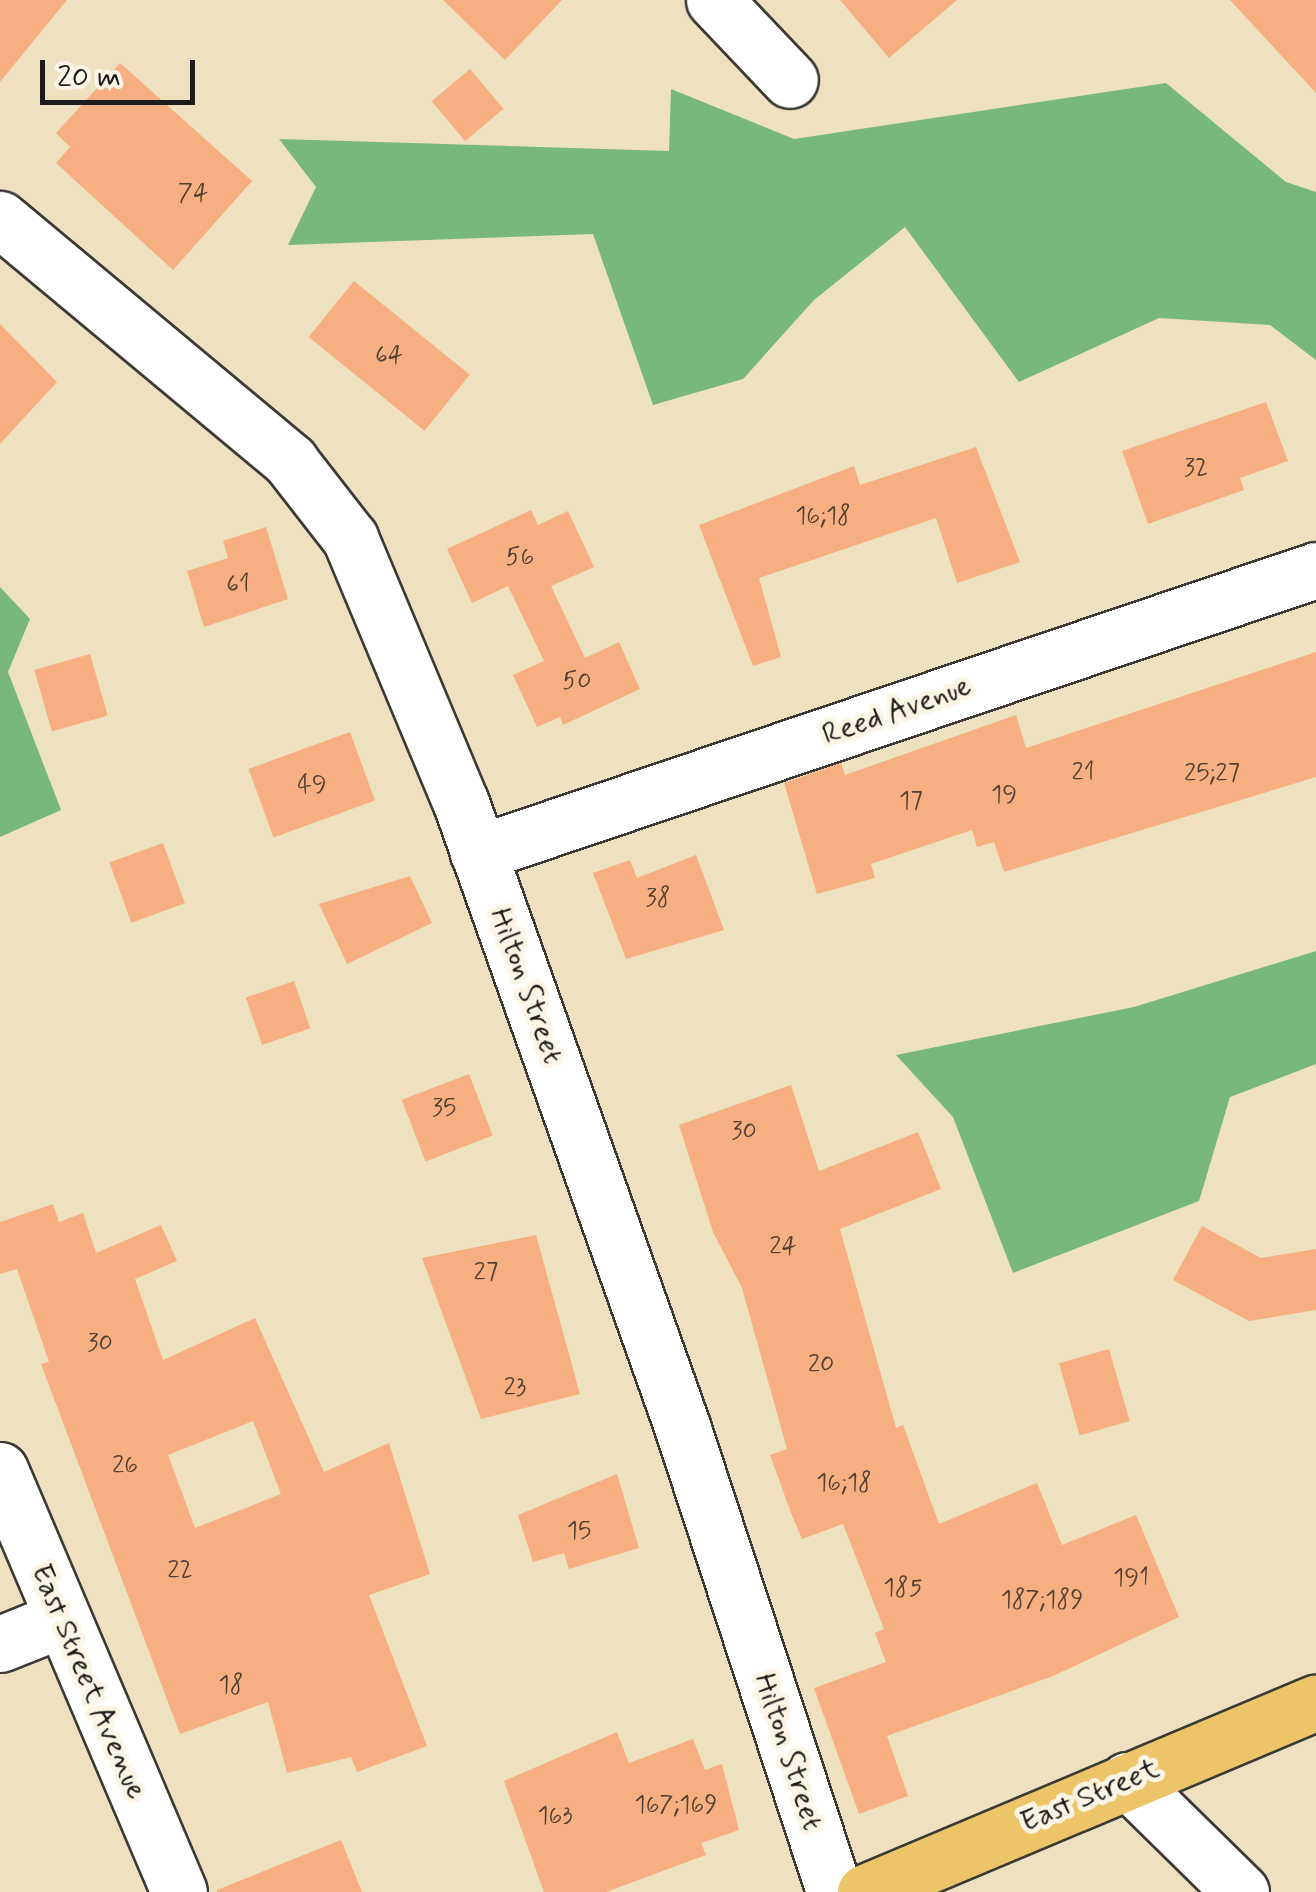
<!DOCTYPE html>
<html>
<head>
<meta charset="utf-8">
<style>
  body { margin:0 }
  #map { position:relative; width:1316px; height:1892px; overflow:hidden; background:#ede1c0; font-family:Mynerve,sans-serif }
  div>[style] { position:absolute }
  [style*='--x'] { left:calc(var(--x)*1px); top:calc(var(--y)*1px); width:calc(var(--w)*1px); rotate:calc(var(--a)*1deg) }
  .forest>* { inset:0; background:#78b87a }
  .building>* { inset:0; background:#f7af81; transform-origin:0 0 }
  .roads { filter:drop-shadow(2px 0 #3b3a35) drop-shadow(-2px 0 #3b3a35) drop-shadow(0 2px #3b3a35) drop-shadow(0 -2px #3b3a35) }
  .minor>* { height:55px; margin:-27.5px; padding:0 27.5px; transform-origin:27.5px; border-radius:27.5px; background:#fff }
  .major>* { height:55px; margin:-27.5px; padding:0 27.5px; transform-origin:27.5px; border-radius:27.5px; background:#ecc569 }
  span { translate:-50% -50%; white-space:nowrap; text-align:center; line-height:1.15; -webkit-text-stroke:10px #fcf5e5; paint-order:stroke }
  .number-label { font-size:25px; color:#534135 }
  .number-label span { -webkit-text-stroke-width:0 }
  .street-label { font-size:30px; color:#1c1c1c }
  .scale { position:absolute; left:40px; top:60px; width:155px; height:45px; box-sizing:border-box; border:5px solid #1c1c1c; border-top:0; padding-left:12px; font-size:30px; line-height:35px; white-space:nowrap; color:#1c1c1c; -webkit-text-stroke:8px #fcf5e5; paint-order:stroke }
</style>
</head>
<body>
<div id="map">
  <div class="forest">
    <i style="clip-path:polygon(1166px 83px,1286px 182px,1316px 192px,1316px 360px,1270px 325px,1159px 318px,1019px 382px,905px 227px,814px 300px,743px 379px,653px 405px,593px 234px,288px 245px,316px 187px,279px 139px,669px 151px,671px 89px,794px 139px)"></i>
    <i style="clip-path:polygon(0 587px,30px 619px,8px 672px,61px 810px,0 837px)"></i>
    <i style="clip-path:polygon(1316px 951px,1316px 1064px,1230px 1097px,1199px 1201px,1013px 1273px,953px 1117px,896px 1055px,1134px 1007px)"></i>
  </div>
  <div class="building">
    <i style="clip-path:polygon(0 0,67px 0,0 82px)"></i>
    <i style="clip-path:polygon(443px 0,562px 0,505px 60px)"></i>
    <i style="clip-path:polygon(840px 0,957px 0,889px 58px)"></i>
    <i style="clip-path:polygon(1230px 0,1316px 0,1316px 93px)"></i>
    <i style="clip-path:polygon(120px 63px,252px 181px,173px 270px,56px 163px,70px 147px,56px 133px)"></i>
    <i style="left:470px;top:69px;width:52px;height:50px;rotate:50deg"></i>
    <i style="left:354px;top:281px;width:149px;height:72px;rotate:39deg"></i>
    <i style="clip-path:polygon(0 324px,57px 382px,0 444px)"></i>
    <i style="clip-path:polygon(1266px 402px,1288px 461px,1240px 478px,1244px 490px,1148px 524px,1122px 451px)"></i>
    <i style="clip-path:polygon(976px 447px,1020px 562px,957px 583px,936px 518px,759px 578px,781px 657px,753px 666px,699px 525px,854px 466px,860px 485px)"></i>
    <i style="clip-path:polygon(531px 510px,538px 525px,568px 511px,594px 567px,551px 586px,585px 658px,619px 642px,640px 689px,563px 725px,560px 717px,537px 727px,513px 675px,544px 661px,508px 586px,472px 603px,447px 549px)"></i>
    <i style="clip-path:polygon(266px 527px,288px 599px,204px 627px,187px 571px,228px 558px,223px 541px)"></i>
    <i style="clip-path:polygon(1316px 652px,1316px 777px,1004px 872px,994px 842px,977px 847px,972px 830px,871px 864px,875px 878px,817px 894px,784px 783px,841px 763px,845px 775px,1016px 715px,1026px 748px)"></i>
    <i style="left:90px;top:654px;width:64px;height:58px;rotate:74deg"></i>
    <i style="left:350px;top:732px;width:73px;height:108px;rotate:70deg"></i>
    <i style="left:163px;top:843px;width:64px;height:57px;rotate:70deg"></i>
    <i style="clip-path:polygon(696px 855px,724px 930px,626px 959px,593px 873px,630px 860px,637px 878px)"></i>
    <i style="clip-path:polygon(410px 876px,432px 923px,347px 964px,319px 904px)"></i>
    <i style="left:294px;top:981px;width:50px;height:51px;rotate:71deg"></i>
    <i style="left:469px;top:1074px;width:66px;height:72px;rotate:69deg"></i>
    <i style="clip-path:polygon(791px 1085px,819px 1171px,918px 1132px,941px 1189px,840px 1229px,896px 1428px,903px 1425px,939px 1524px,1037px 1483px,1062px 1545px,1136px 1515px,1179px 1617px,1053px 1676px,887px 1736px,908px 1796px,859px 1814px,814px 1688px,886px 1662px,875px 1633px,884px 1629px,843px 1524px,802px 1539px,791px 1513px,770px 1455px,787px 1449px,742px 1288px,713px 1232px,679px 1125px)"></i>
    <i style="clip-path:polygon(evenodd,53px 1204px,59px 1222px,83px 1213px,96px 1253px,161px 1225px,177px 1261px,135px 1279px,163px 1360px,255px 1318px,324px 1472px,389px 1443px,430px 1574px,369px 1595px,427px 1746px,357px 1772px,351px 1757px,287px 1773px,268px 1702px,180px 1734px,41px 1364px,49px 1362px,17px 1269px,0 1274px,0 1222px,53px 1204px,253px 1421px,281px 1494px,195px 1528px,168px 1455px,253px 1421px)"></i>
    <i style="clip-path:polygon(1202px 1226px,1261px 1258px,1316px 1249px,1316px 1310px,1249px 1321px,1173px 1280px)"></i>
    <i style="clip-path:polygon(536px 1235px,580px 1394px,481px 1419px,422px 1258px)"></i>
    <i style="left:1109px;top:1349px;width:75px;height:52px;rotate:74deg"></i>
    <i style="clip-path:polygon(617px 1474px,639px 1548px,569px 1569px,564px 1553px,533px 1562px,518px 1515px)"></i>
    <i style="clip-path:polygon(617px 1732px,629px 1763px,693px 1739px,705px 1770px,722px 1764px,739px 1830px,701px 1843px,706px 1855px,606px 1892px,544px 1892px,504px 1781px)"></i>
    <i style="clip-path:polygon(341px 1840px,362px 1892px,217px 1892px,217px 1890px)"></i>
  </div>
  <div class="roads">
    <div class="minor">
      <i style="--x:714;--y:0;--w:110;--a:46.5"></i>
      <i style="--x:0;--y:219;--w:378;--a:39.8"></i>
      <i style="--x:290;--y:461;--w:98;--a:52.1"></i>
      <i style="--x:350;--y:538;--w:287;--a:67.3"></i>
      <i style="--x:461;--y:803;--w:664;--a:70.47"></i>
      <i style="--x:683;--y:1429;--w:487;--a:71.9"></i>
      <i style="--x:478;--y:853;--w:884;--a:-18.66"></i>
      <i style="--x:0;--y:1470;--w:458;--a:67"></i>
      <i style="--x:0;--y:1644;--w:65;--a:-21.8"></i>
      <i style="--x:1127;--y:1780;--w:160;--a:44.5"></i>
    </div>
    <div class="major">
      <i style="--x:865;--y:1892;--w:489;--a:-22.8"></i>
    </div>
  </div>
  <div class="number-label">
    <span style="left:193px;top:194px">74</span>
    <span style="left:389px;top:356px">64</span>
    <span style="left:1196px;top:469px">32</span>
    <span style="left:823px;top:517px">16;18</span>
    <span style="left:520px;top:558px">56</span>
    <span style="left:238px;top:585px">61</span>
    <span style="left:577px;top:682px">50</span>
    <span style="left:1083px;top:773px">21</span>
    <span style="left:1212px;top:774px">25;27</span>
    <span style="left:312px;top:786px">49</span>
    <span style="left:1004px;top:796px">19</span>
    <span style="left:911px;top:802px">17</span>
    <span style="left:658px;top:899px">38</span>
    <span style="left:444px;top:1109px">35</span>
    <span style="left:744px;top:1132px">30</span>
    <span style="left:783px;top:1247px">24</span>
    <span style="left:486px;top:1273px">27</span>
    <span style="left:100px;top:1344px">30</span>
    <span style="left:821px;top:1365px">20</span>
    <span style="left:515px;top:1388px">23</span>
    <span style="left:125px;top:1466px">26</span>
    <span style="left:844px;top:1484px">16;18</span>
    <span style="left:579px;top:1532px">15</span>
    <span style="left:180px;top:1571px">22</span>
    <span style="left:1131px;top:1579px">191</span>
    <span style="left:903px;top:1589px">185</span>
    <span style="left:1042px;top:1601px">187;189</span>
    <span style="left:231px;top:1686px">18</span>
    <span style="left:676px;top:1806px">167;169</span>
    <span style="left:555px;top:1817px">163</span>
  </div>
  <div class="street-label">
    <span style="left:897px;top:711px;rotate:-19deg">Reed Avenue</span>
    <span style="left:526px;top:986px;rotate:70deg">Hilton Street</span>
    <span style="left:88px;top:1682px;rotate:67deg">East Street Avenue</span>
    <span style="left:788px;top:1752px;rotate:72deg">Hilton Street</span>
    <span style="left:1090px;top:1796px;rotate:-23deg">East Street</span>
  </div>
  <div class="scale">20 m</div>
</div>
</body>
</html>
